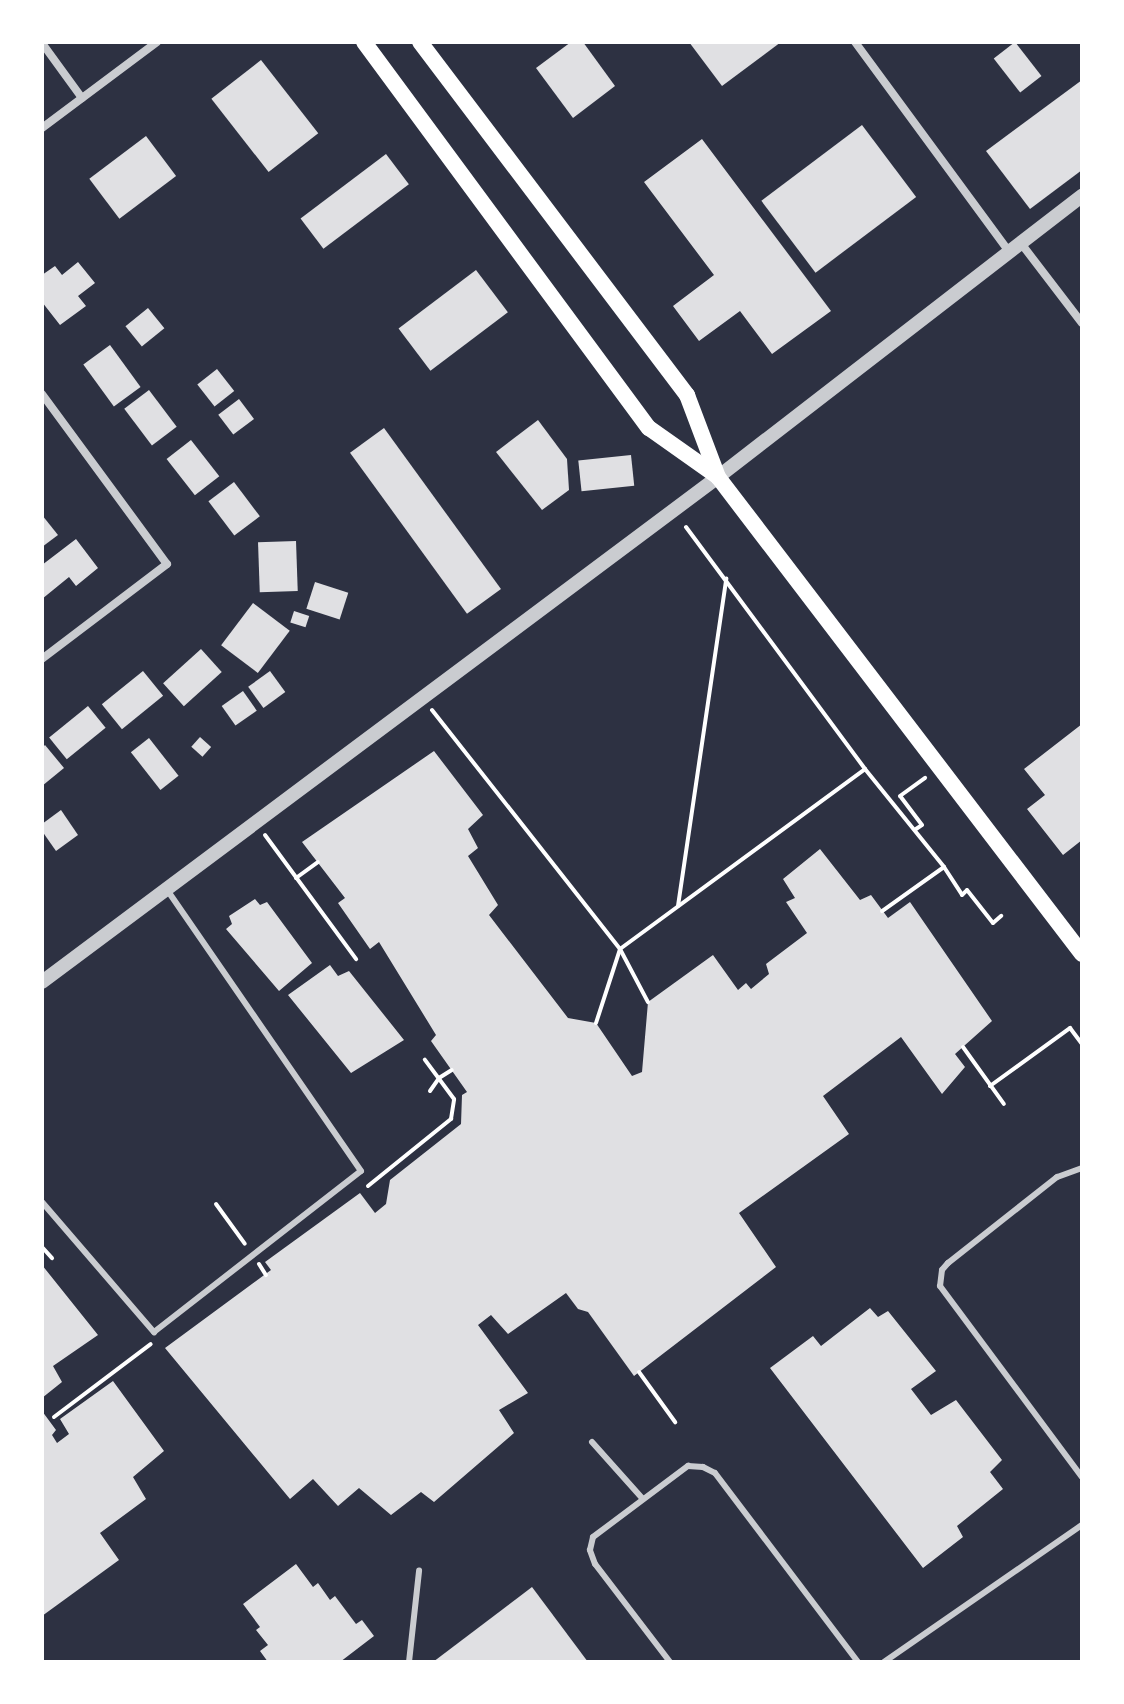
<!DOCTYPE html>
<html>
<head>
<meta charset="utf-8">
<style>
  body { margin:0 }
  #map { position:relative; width:1124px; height:1704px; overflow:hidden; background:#2d3142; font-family:"PT Serif",serif }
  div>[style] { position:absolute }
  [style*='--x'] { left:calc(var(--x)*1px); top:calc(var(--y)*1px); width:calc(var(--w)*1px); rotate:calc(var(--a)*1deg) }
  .building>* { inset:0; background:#e0e0e3; transform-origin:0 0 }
  .path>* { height:4px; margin:-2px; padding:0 2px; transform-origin:2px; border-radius:2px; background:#fff }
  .service>* { height:6px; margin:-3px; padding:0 3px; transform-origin:3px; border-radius:3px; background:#caccd0 }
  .minor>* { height:8px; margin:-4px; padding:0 4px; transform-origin:4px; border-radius:4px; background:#caccd0 }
  .tertiary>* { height:14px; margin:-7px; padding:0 7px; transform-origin:7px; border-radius:7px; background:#caccd0 }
  .secondary>* { height:16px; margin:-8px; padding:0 8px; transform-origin:8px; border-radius:8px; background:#fff }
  span { translate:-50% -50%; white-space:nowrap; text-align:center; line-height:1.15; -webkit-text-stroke:8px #fff; paint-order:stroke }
  .frame { position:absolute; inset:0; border:44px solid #fff; pointer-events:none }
</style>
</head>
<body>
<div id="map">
  <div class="building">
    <i style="clip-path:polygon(571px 42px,583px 42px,615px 86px,573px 118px,536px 68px)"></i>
    <i style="clip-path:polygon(689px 42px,781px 42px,722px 86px)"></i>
    <i style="left:1015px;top:42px;width:43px;height:27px;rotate:52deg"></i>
    <i style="left:261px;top:60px;width:93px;height:63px;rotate:52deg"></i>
    <i style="clip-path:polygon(1082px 80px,1082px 170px,1030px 209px,986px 151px)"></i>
    <i style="left:862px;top:125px;width:90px;height:126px;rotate:53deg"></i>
    <i style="left:146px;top:136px;width:50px;height:71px;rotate:53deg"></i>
    <i style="clip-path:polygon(702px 139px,831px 311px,772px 354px,740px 311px,699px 341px,673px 306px,714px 275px,644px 182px)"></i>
    <i style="left:386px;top:154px;width:38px;height:107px;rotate:53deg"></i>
    <i style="clip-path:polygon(78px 262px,95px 283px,78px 296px,86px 306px,60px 325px,42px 302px,42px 275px,55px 266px,62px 275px)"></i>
    <i style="left:476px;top:270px;width:53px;height:97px;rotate:53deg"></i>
    <i style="left:148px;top:308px;width:26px;height:29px;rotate:51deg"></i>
    <i style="left:110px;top:345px;width:52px;height:33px;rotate:54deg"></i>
    <i style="left:217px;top:369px;width:28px;height:25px;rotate:52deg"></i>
    <i style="left:149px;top:390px;width:46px;height:31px;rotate:53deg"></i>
    <i style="left:239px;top:399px;width:25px;height:26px;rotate:53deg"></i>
    <i style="clip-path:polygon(538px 420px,567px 459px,569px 490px,542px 510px,496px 452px)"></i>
    <i style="left:384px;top:428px;width:199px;height:42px;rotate:54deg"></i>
    <i style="left:191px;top:440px;width:46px;height:31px;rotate:52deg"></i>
    <i style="left:631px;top:455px;width:31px;height:53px;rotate:84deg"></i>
    <i style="left:234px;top:482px;width:43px;height:32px;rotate:53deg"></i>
    <i style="clip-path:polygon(42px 515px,58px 535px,42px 547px)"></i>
    <i style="clip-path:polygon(76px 539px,98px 568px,76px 586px,69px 577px,42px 599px,42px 565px)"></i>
    <i style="left:296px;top:541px;width:50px;height:38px;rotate:88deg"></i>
    <i style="left:315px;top:582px;width:35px;height:28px;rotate:18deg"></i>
    <i style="left:253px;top:603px;width:46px;height:53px;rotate:37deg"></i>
    <i style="left:294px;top:611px;width:16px;height:12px;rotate:18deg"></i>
    <i style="left:201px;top:649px;width:31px;height:51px;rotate:48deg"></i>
    <i style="left:143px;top:671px;width:32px;height:53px;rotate:51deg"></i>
    <i style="left:270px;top:671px;width:26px;height:27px;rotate:54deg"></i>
    <i style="left:243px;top:691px;width:24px;height:26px;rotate:55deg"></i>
    <i style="left:88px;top:706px;width:28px;height:50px;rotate:51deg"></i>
    <i style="clip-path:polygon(1082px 724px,1082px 840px,1063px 855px,1027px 809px,1045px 795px,1024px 769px)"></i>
    <i style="left:200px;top:737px;width:15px;height:13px;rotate:42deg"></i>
    <i style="left:149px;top:738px;width:48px;height:23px;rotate:52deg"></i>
    <i style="clip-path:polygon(45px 745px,64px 768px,42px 786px,42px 748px)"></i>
    <i style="clip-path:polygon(434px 751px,483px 815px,468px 829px,478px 848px,468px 856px,498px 905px,489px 915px,568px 1018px,596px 1023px,632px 1076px,642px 1072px,648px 1002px,713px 955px,738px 990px,746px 983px,751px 989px,769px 974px,766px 964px,807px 933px,786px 902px,795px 898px,783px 879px,820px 849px,860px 900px,871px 895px,888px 918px,910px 902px,992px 1021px,955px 1054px,965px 1067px,942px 1094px,901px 1037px,823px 1096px,849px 1134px,739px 1213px,776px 1267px,634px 1376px,588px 1312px,578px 1309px,566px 1293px,508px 1334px,491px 1315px,478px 1325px,528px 1393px,499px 1410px,514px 1433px,434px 1502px,421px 1492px,391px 1515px,359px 1488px,338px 1506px,313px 1479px,290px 1499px,165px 1348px,271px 1270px,265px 1262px,360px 1193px,375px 1213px,386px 1204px,390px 1180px,461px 1124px,462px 1095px,467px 1092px,431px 1041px,436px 1035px,379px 942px,370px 949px,338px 903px,345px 898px,302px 842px)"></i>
    <i style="clip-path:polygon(61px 810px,78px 835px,56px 851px,42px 831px,42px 824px)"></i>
    <i style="clip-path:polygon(255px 899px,260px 905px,267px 902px,312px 963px,279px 991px,226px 929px,232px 924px,229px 916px)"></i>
    <i style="clip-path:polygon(330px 965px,338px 976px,349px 971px,404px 1040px,351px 1073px,288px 995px)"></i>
    <i style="clip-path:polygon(42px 1265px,98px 1335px,53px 1366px,62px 1382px,42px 1398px)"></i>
    <i style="clip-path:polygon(870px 1308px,878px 1317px,888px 1311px,936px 1371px,911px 1389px,931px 1415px,956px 1400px,1002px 1460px,990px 1472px,1003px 1489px,957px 1526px,963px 1537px,923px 1568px,770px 1368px,813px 1336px,821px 1346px)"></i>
    <i style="clip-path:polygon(113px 1381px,164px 1451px,133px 1477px,146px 1499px,100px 1533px,119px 1560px,42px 1616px,42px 1411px,56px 1430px,52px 1435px,57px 1443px,69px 1434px,60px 1419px)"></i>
    <i style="clip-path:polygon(296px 1564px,313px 1587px,318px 1583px,330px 1600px,335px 1596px,356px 1624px,362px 1620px,374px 1636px,340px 1662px,268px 1662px,260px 1651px,268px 1645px,256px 1630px,260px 1627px,243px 1604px)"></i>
    <i style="clip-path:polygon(532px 1587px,588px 1662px,433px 1662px)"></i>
  </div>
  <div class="path">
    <i style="--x:686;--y:527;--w:301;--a:53.5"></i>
    <i style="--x:865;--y:769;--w:126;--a:51.1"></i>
    <i style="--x:944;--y:867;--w:76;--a:144.6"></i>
    <i style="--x:432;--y:710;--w:304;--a:51.8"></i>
    <i style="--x:620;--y:949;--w:304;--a:-36.3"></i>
    <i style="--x:916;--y:829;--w:7;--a:-34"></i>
    <i style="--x:922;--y:825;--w:36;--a:-127"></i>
    <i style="--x:900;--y:796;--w:31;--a:-36"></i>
    <i style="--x:265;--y:835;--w:154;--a:53.7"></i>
    <i style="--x:944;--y:867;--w:33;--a:57"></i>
    <i style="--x:962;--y:895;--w:7;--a:-45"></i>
    <i style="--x:967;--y:890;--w:42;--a:51.8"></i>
    <i style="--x:993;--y:923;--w:11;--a:-41"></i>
    <i style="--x:296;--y:878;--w:27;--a:-36"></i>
    <i style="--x:678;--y:906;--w:331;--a:-81.6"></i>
    <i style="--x:620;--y:949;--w:60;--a:62.2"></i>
    <i style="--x:596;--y:1023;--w:78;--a:-72"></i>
    <i style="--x:963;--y:1047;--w:70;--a:54.3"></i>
    <i style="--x:990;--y:1086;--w:99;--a:-35.9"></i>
    <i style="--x:1070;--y:1028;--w:20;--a:53"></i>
    <i style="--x:430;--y:1091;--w:16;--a:-55"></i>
    <i style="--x:439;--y:1078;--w:15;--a:-32"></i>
    <i style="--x:368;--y:1186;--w:107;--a:-38.9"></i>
    <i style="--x:451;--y:1119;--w:20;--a:-81"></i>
    <i style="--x:454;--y:1099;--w:49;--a:-126.6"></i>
    <i style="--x:216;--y:1204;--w:49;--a:54.1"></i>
    <i style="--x:42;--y:1247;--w:15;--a:48"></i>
    <i style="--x:259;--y:1264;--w:13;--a:58"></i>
    <i style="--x:639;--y:1372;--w:62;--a:54.2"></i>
    <i style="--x:54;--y:1417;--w:121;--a:-37"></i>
  </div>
  <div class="service">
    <i style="--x:1082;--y:1168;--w:27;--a:160"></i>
    <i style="--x:1057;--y:1177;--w:139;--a:141.7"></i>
    <i style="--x:948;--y:1263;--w:9;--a:131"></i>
    <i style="--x:942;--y:1270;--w:16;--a:97"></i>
    <i style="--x:940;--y:1286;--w:238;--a:53.4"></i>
    <i style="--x:42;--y:1202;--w:172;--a:49.3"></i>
    <i style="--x:154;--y:1332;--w:262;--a:-37.9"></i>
    <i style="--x:361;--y:1171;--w:341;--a:-124.6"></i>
    <i style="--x:592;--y:1442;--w:76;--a:48.2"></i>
    <i style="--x:409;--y:1662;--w:92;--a:-83.7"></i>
    <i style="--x:670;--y:1662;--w:123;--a:-127.4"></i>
    <i style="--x:595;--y:1564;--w:15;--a:-110"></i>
    <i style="--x:590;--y:1550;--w:13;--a:-77"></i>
    <i style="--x:593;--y:1537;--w:119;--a:-36.8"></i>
    <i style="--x:688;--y:1466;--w:15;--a:4"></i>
    <i style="--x:703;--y:1467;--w:13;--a:27"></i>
    <i style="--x:715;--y:1473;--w:237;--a:52.9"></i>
    <i style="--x:884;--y:1662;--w:241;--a:-34.7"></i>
  </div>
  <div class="minor">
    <i style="--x:855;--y:42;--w:258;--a:53.7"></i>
    <i style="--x:42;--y:43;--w:68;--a:54"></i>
    <i style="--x:42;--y:128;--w:144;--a:-36.8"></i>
    <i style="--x:1020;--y:242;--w:102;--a:52.6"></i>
    <i style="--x:42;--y:394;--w:211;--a:53.7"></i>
    <i style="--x:167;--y:564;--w:157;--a:142.8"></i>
  </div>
  <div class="tertiary">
    <i style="--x:42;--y:982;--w:844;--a:-36.76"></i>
    <i style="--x:718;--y:477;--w:460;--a:-37.7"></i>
  </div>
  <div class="secondary">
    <i style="--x:364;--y:42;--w:480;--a:53.6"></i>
    <i style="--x:649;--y:428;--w:83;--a:35.2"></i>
    <i style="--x:420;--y:42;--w:443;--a:52.9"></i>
    <i style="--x:687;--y:395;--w:88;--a:69.3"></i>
    <i style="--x:718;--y:477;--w:600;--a:52.65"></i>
  </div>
  <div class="frame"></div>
</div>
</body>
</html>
